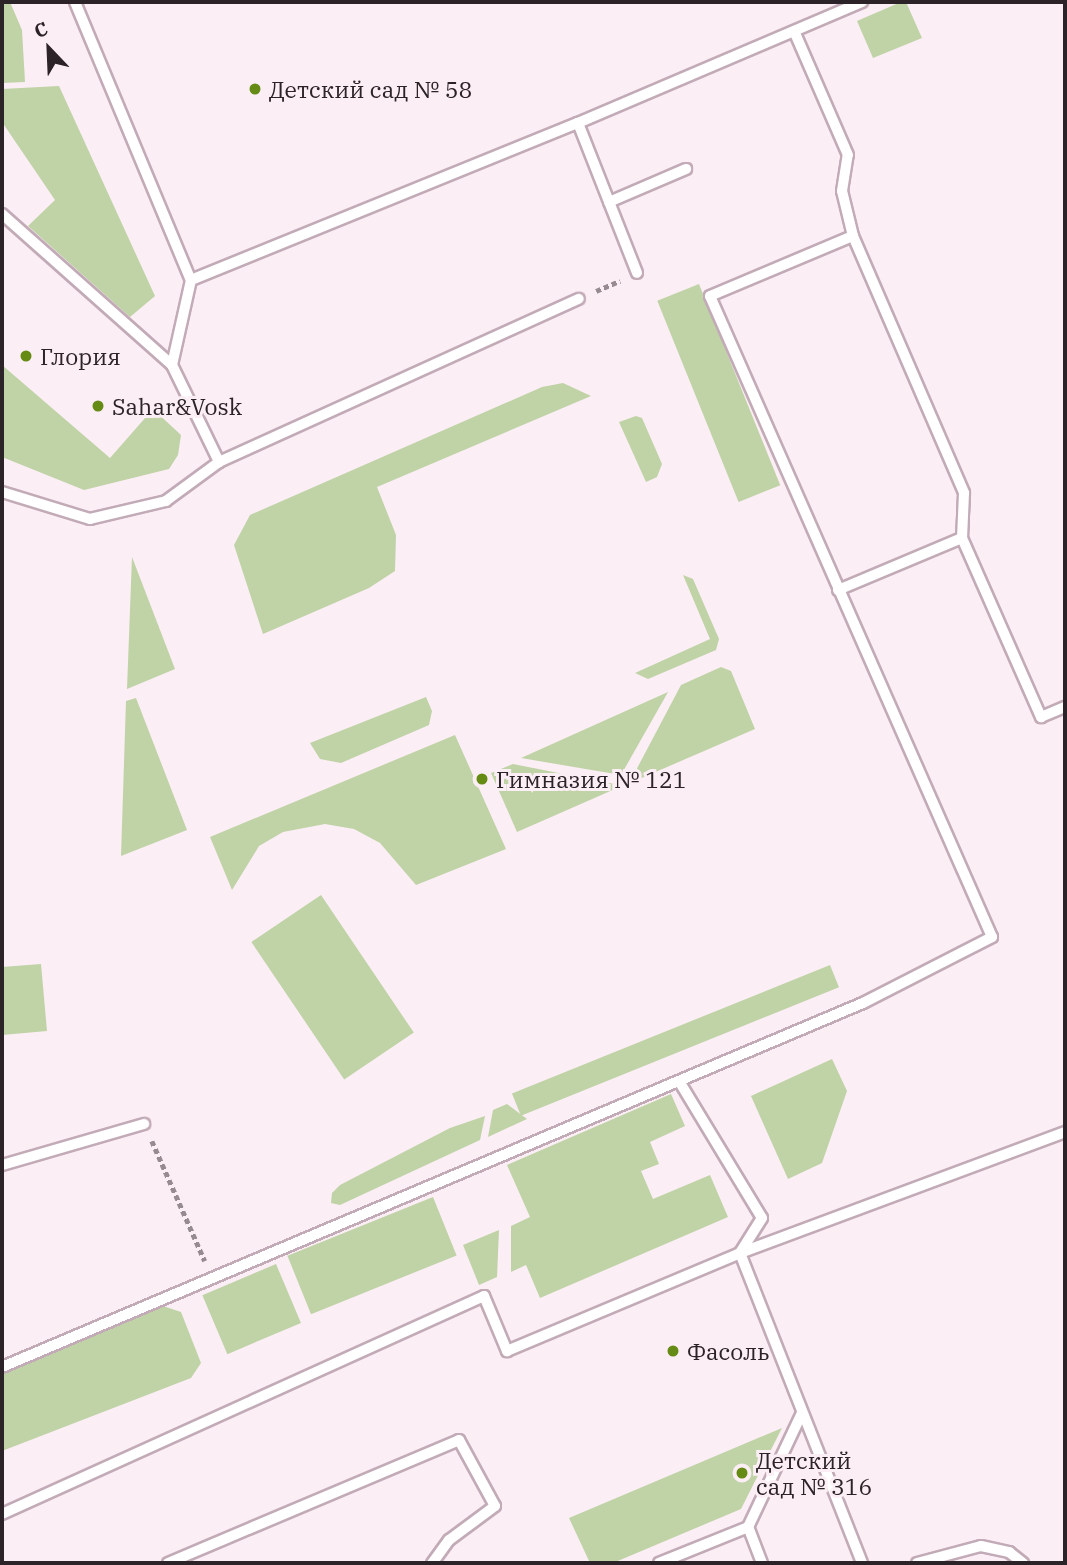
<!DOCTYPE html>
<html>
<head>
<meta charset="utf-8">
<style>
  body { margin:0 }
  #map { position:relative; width:1067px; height:1565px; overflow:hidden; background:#fceef5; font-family:"IBM Plex Serif",serif }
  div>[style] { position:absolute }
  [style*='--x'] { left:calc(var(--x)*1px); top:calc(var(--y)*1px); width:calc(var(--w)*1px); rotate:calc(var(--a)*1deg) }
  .green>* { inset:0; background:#bfd3a6; transform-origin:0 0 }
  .path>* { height:4.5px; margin-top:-2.25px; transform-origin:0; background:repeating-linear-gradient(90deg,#968b91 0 5px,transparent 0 8.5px) }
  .roads { filter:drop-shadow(2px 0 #c2abb7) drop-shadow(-2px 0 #c2abb7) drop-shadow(0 2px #c2abb7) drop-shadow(0 -2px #c2abb7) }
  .lane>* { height:10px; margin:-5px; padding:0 5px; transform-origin:5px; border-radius:5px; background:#fff }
  .dots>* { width:19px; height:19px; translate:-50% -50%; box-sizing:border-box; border:4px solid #fceef5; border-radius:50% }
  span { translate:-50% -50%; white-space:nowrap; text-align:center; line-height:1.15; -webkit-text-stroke:6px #fceef5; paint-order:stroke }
  .poi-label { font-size:23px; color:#2b2327 }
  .left { translate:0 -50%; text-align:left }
  .frame { position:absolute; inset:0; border:4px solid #2b2327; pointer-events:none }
  .north { position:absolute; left:14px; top:14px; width:70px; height:70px; -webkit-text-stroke:5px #fceef5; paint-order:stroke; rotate:337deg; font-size:19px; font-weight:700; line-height:28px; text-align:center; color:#2b2327 }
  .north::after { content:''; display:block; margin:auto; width:24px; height:32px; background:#2b2327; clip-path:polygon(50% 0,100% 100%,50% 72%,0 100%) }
</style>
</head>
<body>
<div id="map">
  <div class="green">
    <i style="clip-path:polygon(2px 2px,10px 2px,22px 30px,25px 82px,2px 83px)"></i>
    <i style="clip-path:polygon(901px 2px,906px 2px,922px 38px,873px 58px,857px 21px)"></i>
    <i style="clip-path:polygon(59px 86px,155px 296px,130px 317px,28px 226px,55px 200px,2px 122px,2px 89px)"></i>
    <i style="left:699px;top:284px;width:217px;height:45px;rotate:68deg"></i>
    <i style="clip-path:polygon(2px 365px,110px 458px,153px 409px,181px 435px,178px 455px,169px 469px,84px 490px,2px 457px)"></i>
    <i style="clip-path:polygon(563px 383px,591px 396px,377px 487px,396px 535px,395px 571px,369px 588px,263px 634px,234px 545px,250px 515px,542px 387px)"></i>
    <i style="clip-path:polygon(636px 416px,642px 418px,662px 464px,657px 477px,646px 482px,619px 422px)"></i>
    <i style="clip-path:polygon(132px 557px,175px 669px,127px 689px)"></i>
    <i style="clip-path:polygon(683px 575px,693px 579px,719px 639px,716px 650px,648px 679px,635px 673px,710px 639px)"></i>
    <i style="clip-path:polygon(721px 667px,731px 671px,755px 729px,637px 780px,633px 776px,681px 685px)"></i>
    <i style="clip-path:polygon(668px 692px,621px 775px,521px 758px)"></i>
    <i style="clip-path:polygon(426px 697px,432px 711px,429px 725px,341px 763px,320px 759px,310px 743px)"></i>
    <i style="clip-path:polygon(136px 698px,187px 830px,121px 856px,126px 701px)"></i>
    <i style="clip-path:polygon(455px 735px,506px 849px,416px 885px,380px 843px,354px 829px,325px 824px,283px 832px,259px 846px,232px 890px,210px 837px)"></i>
    <i style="clip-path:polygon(513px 764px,614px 784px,615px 789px,517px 832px,491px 773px)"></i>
    <i style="left:321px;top:895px;width:166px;height:84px;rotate:56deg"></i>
    <i style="clip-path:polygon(41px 964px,47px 1031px,2px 1035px,2px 967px)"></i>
    <i style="left:830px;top:965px;width:24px;height:343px;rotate:68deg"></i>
    <i style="clip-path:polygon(832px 1059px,847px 1091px,822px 1163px,788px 1179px,751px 1096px)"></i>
    <i style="clip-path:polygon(671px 1094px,685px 1126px,650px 1142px,659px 1164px,641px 1171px,653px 1199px,710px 1175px,728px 1217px,540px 1298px,526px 1265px,511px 1272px,511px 1226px,530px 1217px,507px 1165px)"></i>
    <i style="clip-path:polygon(507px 1104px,527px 1119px,488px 1137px,493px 1110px)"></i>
    <i style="clip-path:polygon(485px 1116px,480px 1140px,340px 1205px,331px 1203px,332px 1193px,340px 1185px,450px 1128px)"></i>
    <i style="left:433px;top:1197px;width:63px;height:157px;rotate:68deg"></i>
    <i style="clip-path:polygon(499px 1230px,497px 1277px,479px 1285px,463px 1245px)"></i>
    <i style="left:276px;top:1264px;width:64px;height:80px;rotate:67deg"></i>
    <i style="clip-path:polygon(163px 1306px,181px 1312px,201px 1363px,191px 1378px,2px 1451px,2px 1374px)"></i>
    <i style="clip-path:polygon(782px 1428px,741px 1509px,613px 1563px,590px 1563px,569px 1518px)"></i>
  </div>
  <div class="path">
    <i style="--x:596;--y:291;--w:26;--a:-23"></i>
    <i style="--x:152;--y:1141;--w:131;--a:66.2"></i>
  </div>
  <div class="roads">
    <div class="lane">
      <i style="--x:75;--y:2;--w:301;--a:67.4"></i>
      <i style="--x:191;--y:280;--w:87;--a:102.6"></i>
      <i style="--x:578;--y:123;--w:161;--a:68.5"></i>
      <i style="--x:609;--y:202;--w:84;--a:-23.2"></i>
      <i style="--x:2;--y:214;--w:227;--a:41.6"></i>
      <i style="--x:172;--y:365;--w:108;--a:64.1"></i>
      <i style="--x:219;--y:462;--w:66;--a:143.7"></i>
      <i style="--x:166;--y:501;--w:78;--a:166.7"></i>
      <i style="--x:90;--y:519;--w:92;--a:-162.9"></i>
      <i style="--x:853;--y:236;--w:280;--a:66.6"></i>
      <i style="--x:964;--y:493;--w:45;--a:92.5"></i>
      <i style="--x:191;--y:280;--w:418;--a:-22.1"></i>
      <i style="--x:578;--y:123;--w:309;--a:-23.1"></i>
      <i style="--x:219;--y:462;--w:395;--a:-24.4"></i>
      <i style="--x:838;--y:590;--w:134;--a:-22.8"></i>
      <i style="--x:962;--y:538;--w:196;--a:66.2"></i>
      <i style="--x:1041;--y:717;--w:26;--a:-23"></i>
      <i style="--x:679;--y:1081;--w:160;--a:58.8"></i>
      <i style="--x:762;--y:1218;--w:41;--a:122.2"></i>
      <i style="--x:2;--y:1165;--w:148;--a:-16.1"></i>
      <i style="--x:740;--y:1253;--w:347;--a:-20.4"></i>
      <i style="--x:2;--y:1367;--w:935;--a:-22.92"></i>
      <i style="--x:863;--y:1003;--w:145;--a:-27.1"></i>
      <i style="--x:992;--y:937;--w:700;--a:-113.75"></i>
      <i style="--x:710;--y:296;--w:155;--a:-22.8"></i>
      <i style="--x:853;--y:236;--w:46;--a:-103.7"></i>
      <i style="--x:842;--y:191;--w:36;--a:-81"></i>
      <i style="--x:848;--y:155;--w:135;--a:-113.5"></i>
      <i style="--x:2;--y:1514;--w:529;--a:-24.34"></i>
      <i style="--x:484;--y:1296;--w:60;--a:67.3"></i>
      <i style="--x:507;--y:1351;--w:253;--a:-22.8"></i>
      <i style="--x:740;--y:1253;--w:333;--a:68.5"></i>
      <i style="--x:168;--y:1563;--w:316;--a:-22.9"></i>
      <i style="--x:459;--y:1440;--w:75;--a:61.4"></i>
      <i style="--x:495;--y:1506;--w:57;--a:143.5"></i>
      <i style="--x:449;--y:1540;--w:29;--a:126"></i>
      <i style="--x:659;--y:1563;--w:96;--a:-22"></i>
      <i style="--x:762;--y:1563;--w:39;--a:-111"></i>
      <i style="--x:748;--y:1527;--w:126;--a:-64.7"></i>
      <i style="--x:917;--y:1563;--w:66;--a:-14.9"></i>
      <i style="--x:981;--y:1546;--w:29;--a:12"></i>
      <i style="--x:1009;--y:1552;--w:18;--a:38"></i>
    </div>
  </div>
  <div class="dots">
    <i style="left:255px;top:89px;background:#658b15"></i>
    <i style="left:26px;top:356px;background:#658b15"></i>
    <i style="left:98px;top:406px;background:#658b15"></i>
    <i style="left:482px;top:779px;background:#658b15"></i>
    <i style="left:673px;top:1351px;background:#658b15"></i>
    <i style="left:742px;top:1473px;background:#658b15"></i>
  </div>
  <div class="poi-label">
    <span class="left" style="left:269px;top:89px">Детский сад № 58</span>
    <span class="left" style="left:40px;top:356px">Глория</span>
    <span class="left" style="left:112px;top:406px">Sahar&amp;Vosk</span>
    <span class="left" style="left:496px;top:779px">Гимназия № 121</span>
    <span class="left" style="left:687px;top:1351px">Фасоль</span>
    <span class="left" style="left:756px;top:1473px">Детский<br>сад № 316</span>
  </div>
  <div class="frame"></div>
  <div class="north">С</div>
</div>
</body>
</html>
